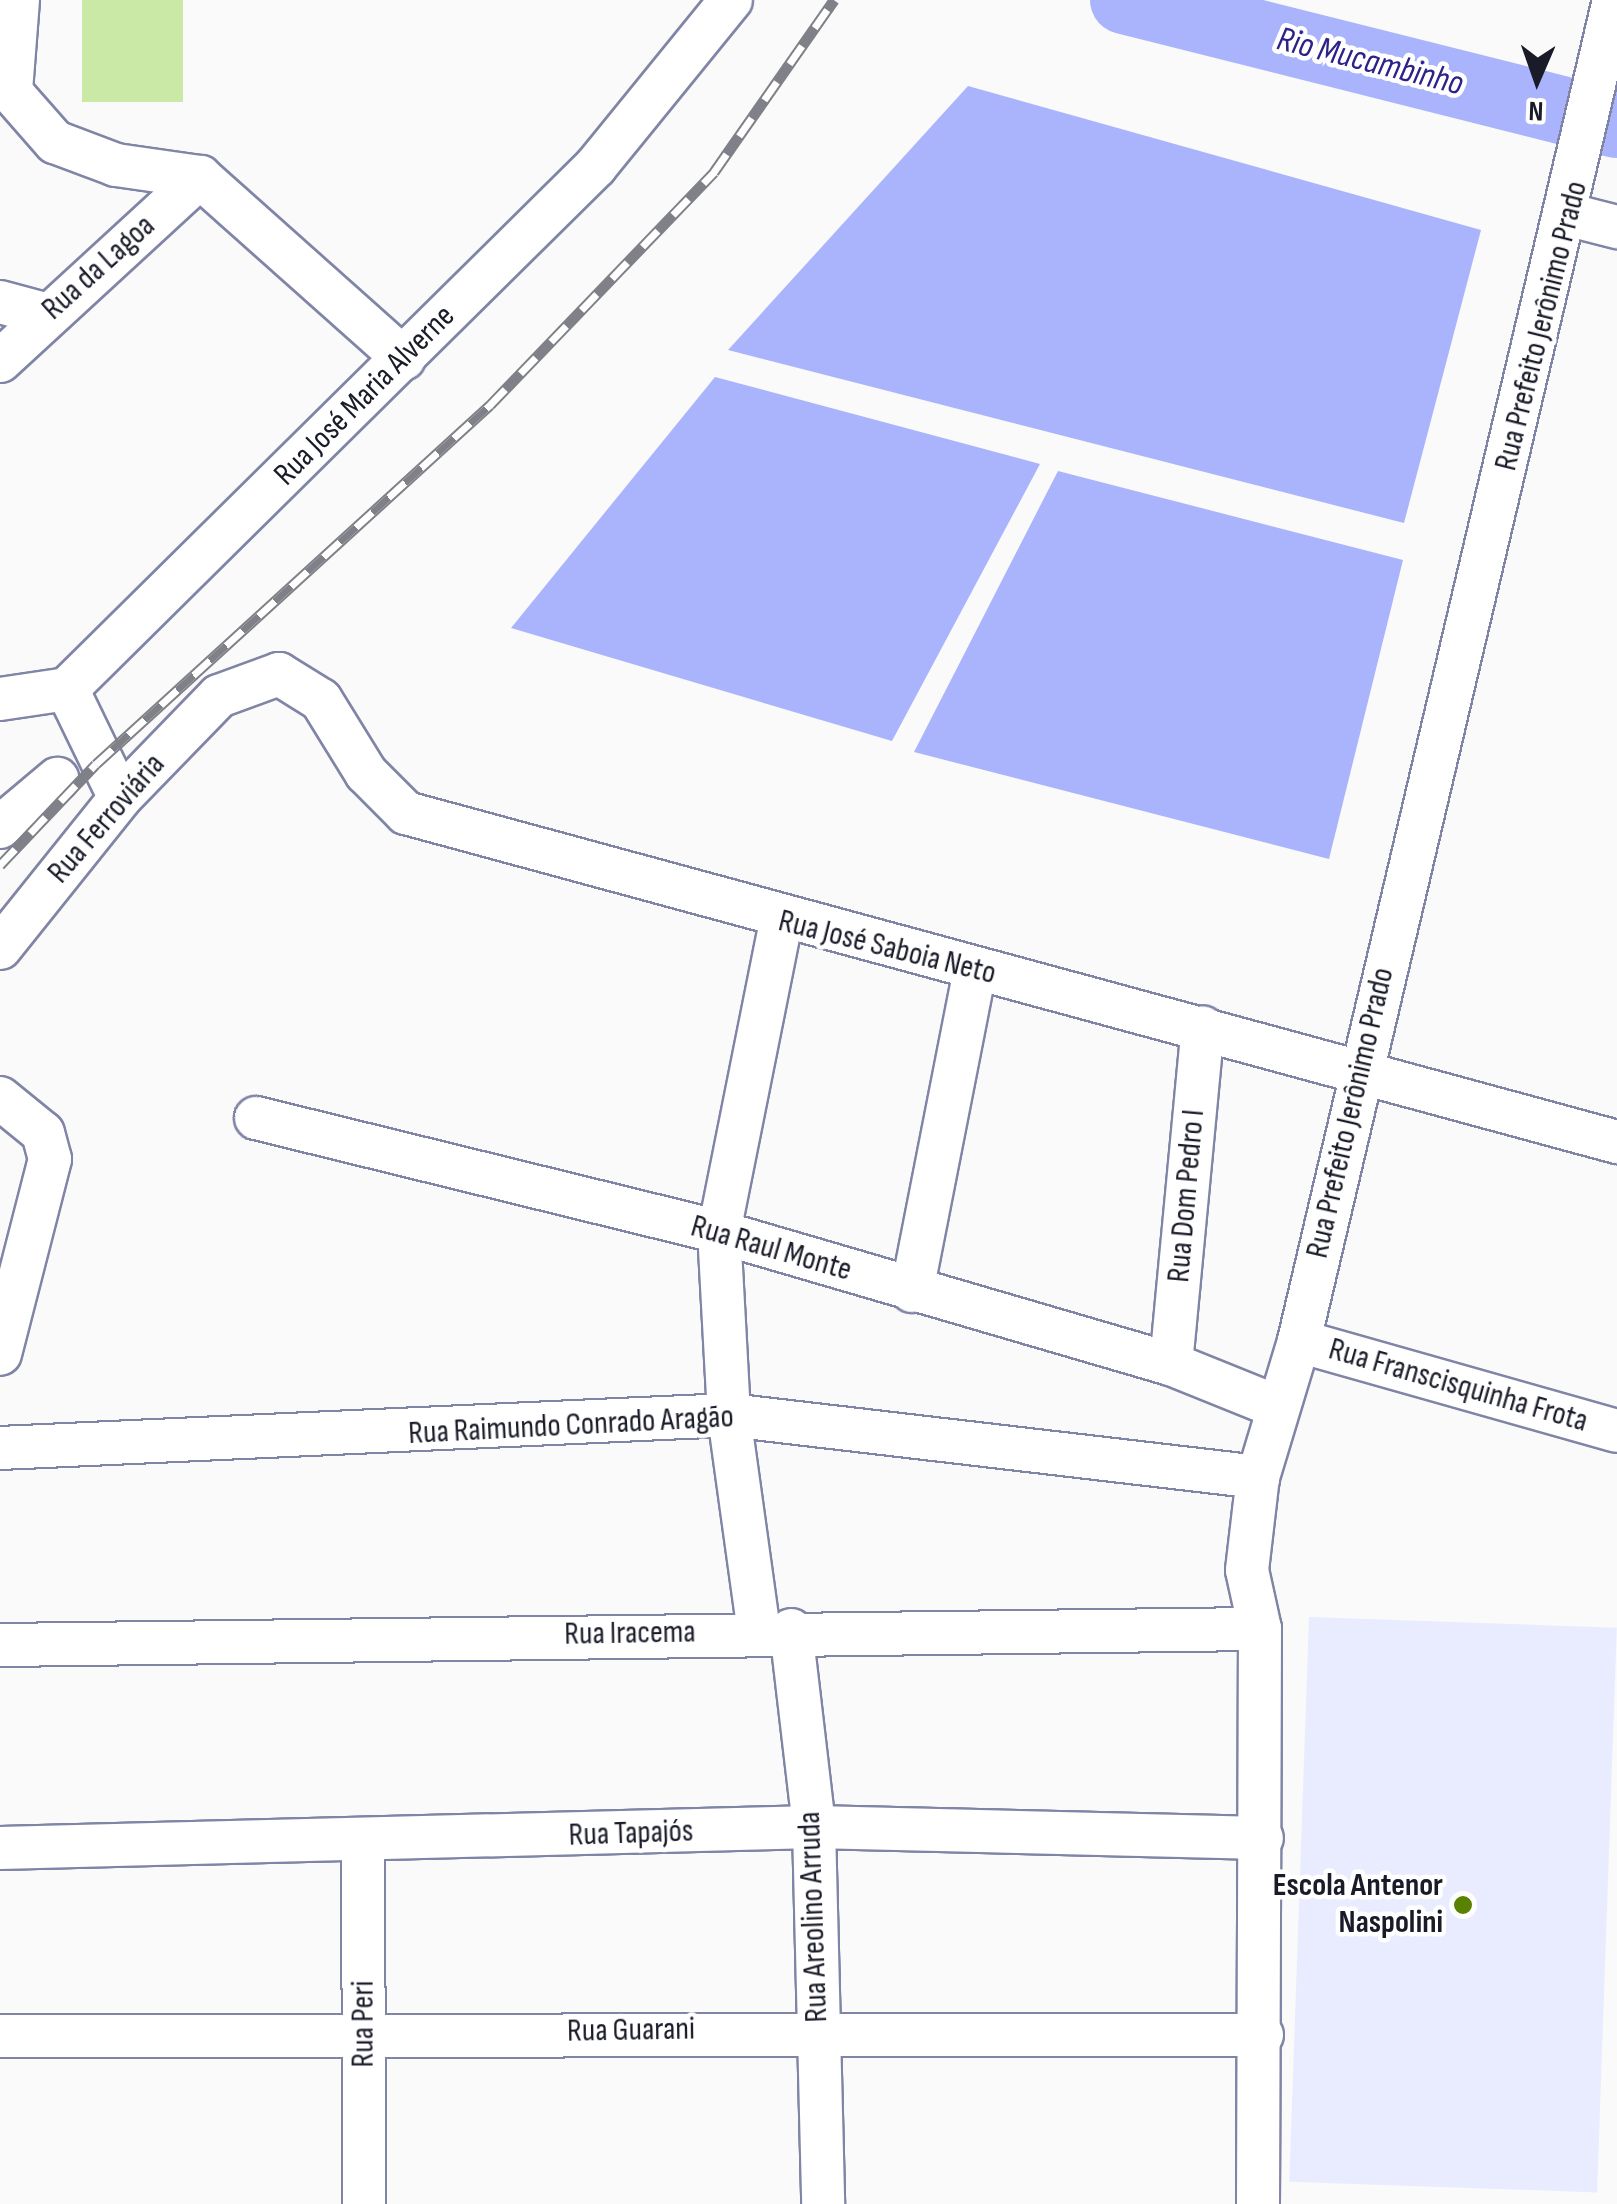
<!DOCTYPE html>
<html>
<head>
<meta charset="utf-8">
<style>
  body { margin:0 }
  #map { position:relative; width:1617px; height:2204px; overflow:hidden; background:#fafafa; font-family:"Sofia Sans Condensed",sans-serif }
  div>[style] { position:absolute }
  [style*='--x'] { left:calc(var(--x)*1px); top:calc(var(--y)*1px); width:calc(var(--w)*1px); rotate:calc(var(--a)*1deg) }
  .built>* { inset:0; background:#e9ecfe; transform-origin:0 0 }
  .green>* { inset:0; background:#cbe9a6; transform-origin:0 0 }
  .water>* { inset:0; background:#aab4fc }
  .river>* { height:68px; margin:-34px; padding:0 34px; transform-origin:34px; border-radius:34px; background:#aab4fc }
  .roads { filter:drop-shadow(2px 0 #8085a6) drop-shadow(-2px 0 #8085a6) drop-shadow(0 2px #8085a6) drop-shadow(0 -2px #8085a6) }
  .minor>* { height:42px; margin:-21px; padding:0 21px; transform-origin:21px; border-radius:21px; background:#fff }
  .rail>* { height:11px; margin-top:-5.5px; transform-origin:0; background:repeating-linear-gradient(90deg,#fff 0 22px,#808188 0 44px); box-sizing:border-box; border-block:2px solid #808188 }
  .dots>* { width:28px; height:28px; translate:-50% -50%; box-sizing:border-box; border:5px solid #fff; border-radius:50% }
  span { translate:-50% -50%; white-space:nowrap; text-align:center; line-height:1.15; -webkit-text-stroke:9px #fff; paint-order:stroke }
  .street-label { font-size:32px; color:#191b28 }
  .poi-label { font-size:32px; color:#191b28; font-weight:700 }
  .right { translate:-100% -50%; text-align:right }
  .water-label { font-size:35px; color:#2c2287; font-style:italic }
  .north { position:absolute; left:1487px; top:30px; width:100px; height:100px; -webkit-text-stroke:8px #fff; paint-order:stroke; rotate:182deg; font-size:28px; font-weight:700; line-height:40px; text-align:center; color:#191b28 }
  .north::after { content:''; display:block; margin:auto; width:35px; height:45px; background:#191b28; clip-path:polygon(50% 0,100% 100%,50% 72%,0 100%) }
</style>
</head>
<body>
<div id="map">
  <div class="built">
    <i style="left:1309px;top:1617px;width:308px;height:565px;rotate:2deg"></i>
  </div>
  <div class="green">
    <i style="left:82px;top:0;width:101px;height:102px"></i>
  </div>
  <div class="water">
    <i style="clip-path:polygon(968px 86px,1481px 230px,1404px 523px,728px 350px)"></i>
    <i style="clip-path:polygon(715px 377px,1040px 464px,892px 741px,511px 628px)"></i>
    <i style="clip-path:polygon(1058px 471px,1403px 560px,1329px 859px,914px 752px)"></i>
  </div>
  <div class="river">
    <i style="--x:1124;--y:0;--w:508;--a:14.12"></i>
  </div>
  <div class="roads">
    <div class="minor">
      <i style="--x:18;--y:0;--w:92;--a:94.4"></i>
      <i style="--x:11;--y:92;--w:67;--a:48.7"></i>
      <i style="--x:55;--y:142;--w:65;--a:20.7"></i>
      <i style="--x:116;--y:165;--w:85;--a:8.1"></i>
      <i style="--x:200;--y:177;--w:273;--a:41.7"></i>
      <i style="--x:1570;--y:215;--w:49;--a:14.3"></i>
      <i style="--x:0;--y:302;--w:50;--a:15.2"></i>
      <i style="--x:0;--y:361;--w:272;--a:-42.6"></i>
      <i style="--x:67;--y:689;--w:744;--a:-44.67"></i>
      <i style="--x:596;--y:166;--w:214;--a:-50.9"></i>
      <i style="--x:67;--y:689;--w:121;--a:64.1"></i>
      <i style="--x:0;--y:699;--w:68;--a:-8.5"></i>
      <i style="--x:0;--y:827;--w:75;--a:-40.1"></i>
      <i style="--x:0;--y:948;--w:192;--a:-51.3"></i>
      <i style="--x:120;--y:798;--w:142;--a:-45.9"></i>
      <i style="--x:219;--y:696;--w:64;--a:-20.1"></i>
      <i style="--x:279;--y:674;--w:49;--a:31.8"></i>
      <i style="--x:321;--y:700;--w:86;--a:58.3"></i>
      <i style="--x:366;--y:773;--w:57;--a:45"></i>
      <i style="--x:406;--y:813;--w:1255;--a:15.2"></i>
      <i style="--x:0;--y:1098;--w:55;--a:39.1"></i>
      <i style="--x:43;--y:1133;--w:27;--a:75"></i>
      <i style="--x:50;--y:1159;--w:201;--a:104.4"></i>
      <i style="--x:256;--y:1118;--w:477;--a:13.8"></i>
      <i style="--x:719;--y:1232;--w:471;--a:16.3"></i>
      <i style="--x:1171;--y:1364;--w:115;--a:21.9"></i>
      <i style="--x:912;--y:1291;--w:327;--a:-78.9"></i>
      <i style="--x:1299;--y:1341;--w:330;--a:15.8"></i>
      <i style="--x:1171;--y:1364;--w:338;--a:-84.6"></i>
      <i style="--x:0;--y:1448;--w:730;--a:-2.59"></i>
      <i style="--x:729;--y:1415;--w:533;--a:6.68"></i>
      <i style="--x:791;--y:1630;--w:198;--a:83.3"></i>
      <i style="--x:814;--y:1827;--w:377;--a:88.6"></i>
      <i style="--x:759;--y:1632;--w:219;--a:-97.9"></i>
      <i style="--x:729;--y:1415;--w:183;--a:-93.1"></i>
      <i style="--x:719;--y:1232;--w:317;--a:-78.7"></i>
      <i style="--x:0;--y:1645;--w:1260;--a:-0.73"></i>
      <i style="--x:363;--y:1843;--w:361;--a:89.8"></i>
      <i style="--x:0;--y:1848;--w:814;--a:-1.48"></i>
      <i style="--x:814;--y:1827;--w:448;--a:1.4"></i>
      <i style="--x:0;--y:2036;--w:1262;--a:-0.05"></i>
      <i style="--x:1258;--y:2204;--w:575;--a:-89.8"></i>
      <i style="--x:1260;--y:1629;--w:60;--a:-102.4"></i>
      <i style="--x:1247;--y:1570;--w:94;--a:-83.3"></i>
      <i style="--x:1258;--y:1477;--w:142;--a:-73.2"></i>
      <i style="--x:1299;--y:1341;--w:1377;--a:-76.78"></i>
    </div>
  </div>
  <div class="rail">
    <i style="--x:0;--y:865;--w:139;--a:-46.5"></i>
    <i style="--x:96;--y:764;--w:533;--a:-42.34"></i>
    <i style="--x:490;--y:405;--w:323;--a:-46.1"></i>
    <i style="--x:714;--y:172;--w:210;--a:-55.1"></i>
  </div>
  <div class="dots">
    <i style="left:1463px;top:1905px;background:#598102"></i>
  </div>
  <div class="street-label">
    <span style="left:99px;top:268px;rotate:-42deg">Rua da Lagoa</span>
    <span style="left:1542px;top:326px;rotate:-76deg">Rua Prefeito Jerônimo Prado</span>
    <span style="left:365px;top:396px;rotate:-45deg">Rua José Maria Alverne</span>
    <span style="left:107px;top:819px;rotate:-49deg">Rua Ferroviária</span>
    <span style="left:887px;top:948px;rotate:14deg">Rua José Saboia Neto</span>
    <span style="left:1351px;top:1113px;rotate:-77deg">Rua Prefeito Jerônimo Prado</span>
    <span style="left:1187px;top:1196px;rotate:-85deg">Rua Dom Pedro I</span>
    <span style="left:771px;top:1249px;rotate:16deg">Rua Raul Monte</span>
    <span style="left:1458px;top:1386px;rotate:16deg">Rua Franscisquinha Frota</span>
    <span style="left:571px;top:1426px;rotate:-3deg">Rua Raimundo Conrado Aragão</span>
    <span style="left:630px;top:1634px;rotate:-1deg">Rua Iracema</span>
    <span style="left:631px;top:1834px;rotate:-2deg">Rua Tapajós</span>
    <span style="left:814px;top:1917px;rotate:-92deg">Rua Areolino Arruda</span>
    <span style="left:364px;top:2024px;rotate:-90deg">Rua Peri</span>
    <span style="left:631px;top:2031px;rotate:-1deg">Rua Guarani</span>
  </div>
  <div class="poi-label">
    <span class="right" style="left:1443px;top:1905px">Escola Antenor<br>Naspolini</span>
  </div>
  <div class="water-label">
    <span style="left:1370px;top:62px;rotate:14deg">Rio Mucambinho</span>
  </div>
  <div class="north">N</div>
</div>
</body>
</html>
